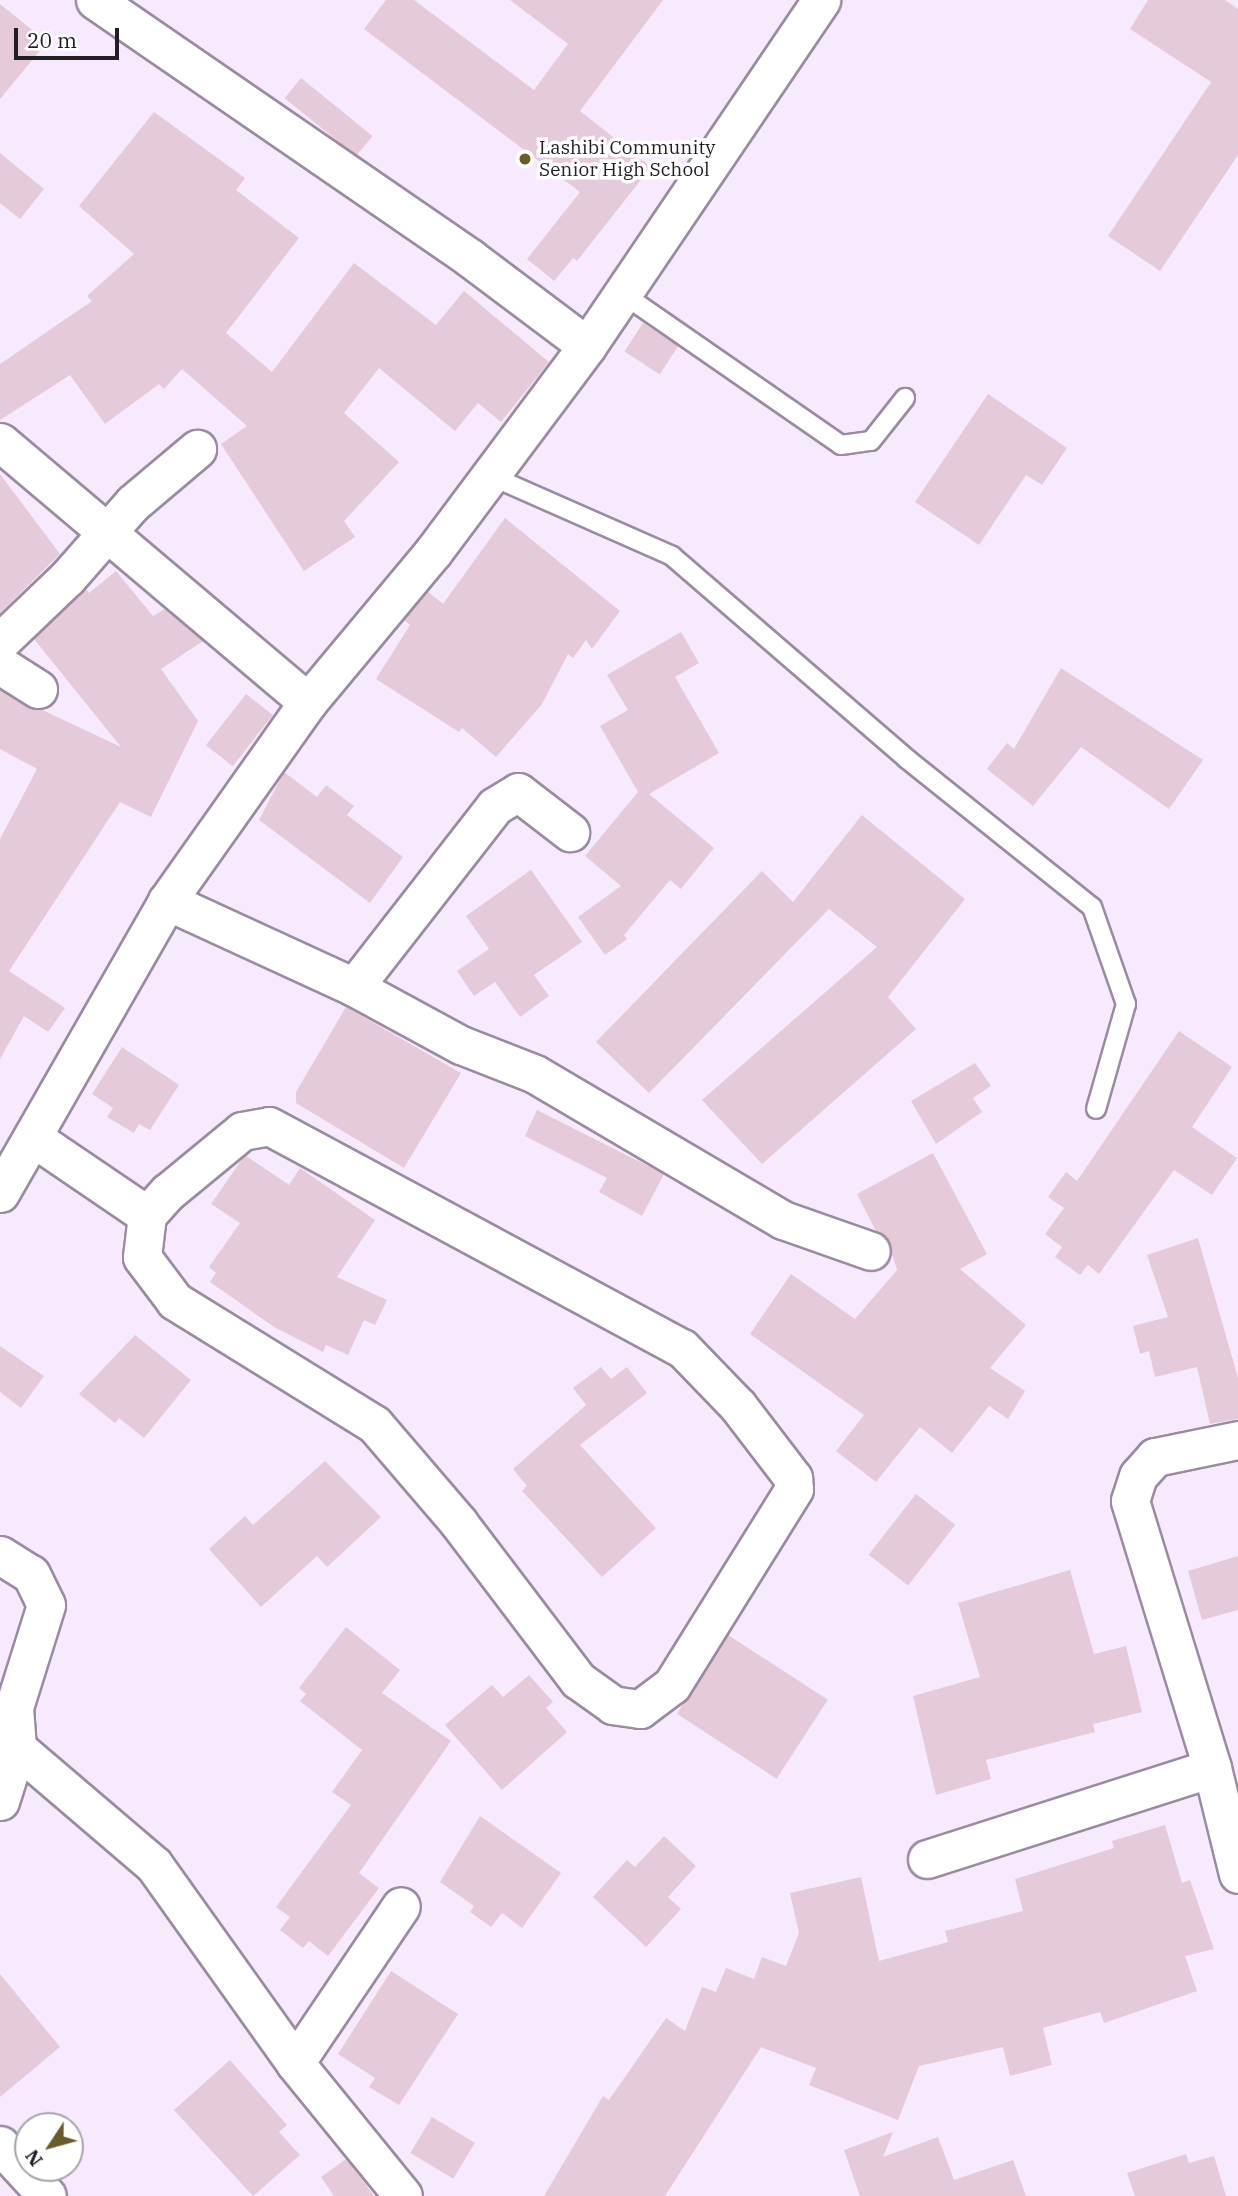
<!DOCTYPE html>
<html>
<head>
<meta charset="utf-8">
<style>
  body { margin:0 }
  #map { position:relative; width:1238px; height:2196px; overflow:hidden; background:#f7eafe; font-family:"IBM Plex Serif",serif }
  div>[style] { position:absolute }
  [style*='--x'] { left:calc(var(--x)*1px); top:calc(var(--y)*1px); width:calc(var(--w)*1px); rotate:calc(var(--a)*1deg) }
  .building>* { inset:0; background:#e5cad9; transform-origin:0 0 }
  .roads { filter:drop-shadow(2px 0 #9a8ba2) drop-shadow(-2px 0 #9a8ba2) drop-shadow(0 2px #9a8ba2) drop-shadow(0 -2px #9a8ba2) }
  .lane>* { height:18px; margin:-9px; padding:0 9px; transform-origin:9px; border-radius:9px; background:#fff }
  .street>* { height:37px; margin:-18.5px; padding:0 18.5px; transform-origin:18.5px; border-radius:18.5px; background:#fff }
  .dots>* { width:19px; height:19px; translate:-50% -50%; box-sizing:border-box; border:4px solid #fff; border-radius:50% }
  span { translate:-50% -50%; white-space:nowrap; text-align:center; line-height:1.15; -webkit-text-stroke:7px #fff; paint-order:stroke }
  .poi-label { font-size:19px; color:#231d26 }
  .left { translate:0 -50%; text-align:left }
  .north { position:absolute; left:14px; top:2112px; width:70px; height:70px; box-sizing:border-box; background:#fff; border:2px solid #a7a5a8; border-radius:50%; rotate:234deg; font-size:19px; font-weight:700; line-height:28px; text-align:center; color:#231d26 }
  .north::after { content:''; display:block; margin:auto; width:24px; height:32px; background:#695c29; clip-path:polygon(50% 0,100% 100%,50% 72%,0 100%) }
  .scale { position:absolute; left:14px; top:28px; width:105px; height:32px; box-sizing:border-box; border:4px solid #231d26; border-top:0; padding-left:9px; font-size:21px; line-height:24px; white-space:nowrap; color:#231d26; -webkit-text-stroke:5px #fff; paint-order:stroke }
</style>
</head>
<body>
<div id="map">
  <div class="building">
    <i style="clip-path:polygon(386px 0,414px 0,534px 90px,568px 44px,510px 0,663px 0,580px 111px,651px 167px,577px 261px,573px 258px,554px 281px,527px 259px,580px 192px,364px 29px)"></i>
    <i style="clip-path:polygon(1148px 0,1225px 0,1238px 9px,1238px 155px,1160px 271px,1108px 236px,1211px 82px,1130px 29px)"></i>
    <i style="clip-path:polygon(0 4px,47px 42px,0 99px)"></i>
    <i style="left:301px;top:78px;width:92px;height:26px;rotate:39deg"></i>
    <i style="clip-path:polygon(154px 112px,245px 178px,236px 190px,299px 238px,226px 333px,272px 372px,354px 263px,436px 325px,464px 291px,549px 362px,501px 422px,478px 403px,455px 431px,379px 368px,344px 413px,399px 462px,344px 521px,355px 537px,304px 571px,221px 444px,247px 426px,182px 369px,164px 389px,159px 384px,105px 424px,70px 375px,0 420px,0 364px,92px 301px,87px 296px,134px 254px,79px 206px)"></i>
    <i style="clip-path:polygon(0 153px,44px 189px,20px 219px,0 203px)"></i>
    <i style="left:643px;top:323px;width:42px;height:34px;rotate:33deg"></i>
    <i style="clip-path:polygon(988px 394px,1067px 448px,1042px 485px,1026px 475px,979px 545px,915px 502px)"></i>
    <i style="clip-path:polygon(0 474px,60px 554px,0 613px)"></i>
    <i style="clip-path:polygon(505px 518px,620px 611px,592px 649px,586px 640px,573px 658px,568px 654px,542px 704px,496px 757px,462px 728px,459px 732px,376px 679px,410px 625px,404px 620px,427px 591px,443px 604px)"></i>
    <i style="clip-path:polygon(116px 571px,153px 616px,165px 609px,203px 641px,161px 669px,198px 721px,151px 817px,120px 802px,9px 971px,65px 1008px,48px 1032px,24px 1016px,0 1059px,0 839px,37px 769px,0 749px,0 690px,121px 747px,34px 639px,86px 589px,89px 593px)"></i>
    <i style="clip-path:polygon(681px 632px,699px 663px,675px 677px,719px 753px,649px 794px,714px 848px,681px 889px,670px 880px,624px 935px,627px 939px,605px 955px,578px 917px,621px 886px,585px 856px,638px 792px,600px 726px,628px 710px,607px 675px)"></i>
    <i style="clip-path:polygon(1061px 668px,1203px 760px,1169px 809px,1081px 747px,1033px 806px,987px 769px,1007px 743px,1014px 749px)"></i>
    <i style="left:246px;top:694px;width:34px;height:65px;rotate:38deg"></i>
    <i style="clip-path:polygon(284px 772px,317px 797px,326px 785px,354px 806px,347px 815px,403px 857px,370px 903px,259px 820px)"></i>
    <i style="clip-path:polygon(862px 815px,965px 899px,888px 997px,916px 1029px,762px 1164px,702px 1100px,877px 947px,829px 909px,649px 1093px,596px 1042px,762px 871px,793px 902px)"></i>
    <i style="clip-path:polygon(531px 870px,582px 942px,534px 975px,549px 996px,520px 1017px,495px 982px,474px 996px,457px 971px,489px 949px,466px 916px)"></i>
    <i style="clip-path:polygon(346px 1007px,461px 1073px,404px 1168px,296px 1103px,296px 1092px)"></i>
    <i style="clip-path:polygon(1179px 1031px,1232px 1067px,1192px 1127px,1237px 1158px,1212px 1195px,1174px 1170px,1099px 1274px,1088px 1265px,1080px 1275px,1055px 1257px,1062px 1247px,1045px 1234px,1064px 1208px,1048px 1197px,1066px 1172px,1077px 1181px)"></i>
    <i style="clip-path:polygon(122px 1047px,179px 1085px,150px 1130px,139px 1124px,134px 1133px,107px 1117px,113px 1108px,92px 1094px)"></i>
    <i style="clip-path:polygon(975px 1063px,991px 1086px,973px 1098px,982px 1112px,936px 1144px,911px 1101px)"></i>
    <i style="clip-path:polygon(537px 1110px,664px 1174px,642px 1216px,599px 1192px,607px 1178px,525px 1136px)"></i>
    <i style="clip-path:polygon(933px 1153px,987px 1254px,960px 1269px,1026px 1325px,990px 1368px,1025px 1391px,1008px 1419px,989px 1406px,952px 1453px,920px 1427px,876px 1482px,836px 1451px,864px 1415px,750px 1334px,791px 1274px,855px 1319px,897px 1270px,887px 1238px,876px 1231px,857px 1194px)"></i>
    <i style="clip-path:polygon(245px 1155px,289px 1185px,300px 1168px,375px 1220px,337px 1277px,387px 1300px,375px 1325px,364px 1320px,348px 1355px,326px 1345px,323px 1352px,274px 1327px,210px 1282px,216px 1273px,209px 1267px,240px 1223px,211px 1204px)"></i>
    <i style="clip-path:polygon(1198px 1238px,1238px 1378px,1238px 1419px,1210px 1424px,1197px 1367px,1155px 1377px,1149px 1351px,1140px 1354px,1133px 1326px,1168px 1317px,1147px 1255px)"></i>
    <i style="clip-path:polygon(135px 1335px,191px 1380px,144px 1438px,119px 1418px,115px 1423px,79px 1394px)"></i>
    <i style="clip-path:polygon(0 1346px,44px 1376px,21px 1408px,0 1392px)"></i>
    <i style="clip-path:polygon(601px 1367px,611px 1379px,627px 1367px,647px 1393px,580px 1445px,656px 1528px,602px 1577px,522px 1491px,527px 1486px,513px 1469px,586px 1405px,573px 1388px)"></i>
    <i style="clip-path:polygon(325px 1461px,381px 1517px,327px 1567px,317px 1556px,261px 1607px,209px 1549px,245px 1516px,253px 1525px)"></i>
    <i style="left:916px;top:1494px;width:50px;height:77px;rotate:38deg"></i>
    <i style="clip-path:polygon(1238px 1556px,1238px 1610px,1202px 1620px,1188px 1571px)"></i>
    <i style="clip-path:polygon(1070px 1570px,1094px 1654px,1126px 1646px,1142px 1712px,1093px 1724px,1095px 1732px,986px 1760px,991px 1779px,936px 1795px,913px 1696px,980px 1677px,958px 1603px)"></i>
    <i style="clip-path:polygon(346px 1627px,400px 1670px,382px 1693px,451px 1741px,359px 1873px,379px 1888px,328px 1956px,309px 1941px,303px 1948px,280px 1930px,290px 1917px,276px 1907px,351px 1805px,332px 1792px,362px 1750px,300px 1701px,306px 1694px,299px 1688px)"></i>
    <i style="left:728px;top:1635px;width:119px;height:94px;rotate:33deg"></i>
    <i style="clip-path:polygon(529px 1675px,553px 1702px,546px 1708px,567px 1732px,502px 1790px,445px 1725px,492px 1685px,503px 1697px)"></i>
    <i style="clip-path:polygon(480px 1816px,561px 1873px,522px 1928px,502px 1913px,491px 1927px,470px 1912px,474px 1906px,440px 1882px)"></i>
    <i style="clip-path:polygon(1165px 1825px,1182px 1883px,1190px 1880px,1214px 1949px,1185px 1956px,1197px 1991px,1104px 2023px,1100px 2012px,1043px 2028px,1052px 2065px,1010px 2076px,1003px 2047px,919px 2066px,898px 2120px,809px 2085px,816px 2068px,761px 2047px,665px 2196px,544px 2196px,603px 2096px,609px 2100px,666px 2018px,685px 2031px,702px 1987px,716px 1992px,726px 1968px,754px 1979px,762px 1957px,786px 1966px,799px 1933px,790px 1893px,861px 1877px,879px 1961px,948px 1942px,945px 1931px,1023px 1911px,1015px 1879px,1114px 1848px,1112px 1841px)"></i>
    <i style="clip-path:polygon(664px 1836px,696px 1866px,668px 1897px,681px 1909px,646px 1947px,593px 1897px,627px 1860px,635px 1867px)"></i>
    <i style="clip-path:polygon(391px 1971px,458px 2014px,399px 2105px,369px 2087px,375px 2078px,338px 2054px)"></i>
    <i style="clip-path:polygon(0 1974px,60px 2047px,0 2097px)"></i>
    <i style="clip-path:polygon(230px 2060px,287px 2125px,279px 2132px,300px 2155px,253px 2196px,174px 2110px)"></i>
    <i style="left:432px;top:2117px;width:50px;height:42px;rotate:31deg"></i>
    <i style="clip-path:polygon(893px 2132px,883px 2157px,938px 2137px,954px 2180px,1013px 2160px,1026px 2196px,860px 2196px,844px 2150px)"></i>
    <i style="clip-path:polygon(1186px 2154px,1189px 2163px,1214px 2156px,1226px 2196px,1135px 2196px,1127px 2173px)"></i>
    <i style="clip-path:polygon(346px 2159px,354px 2169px,374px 2196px,334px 2196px,321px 2177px)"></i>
  </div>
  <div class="roads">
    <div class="lane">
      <i style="--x:623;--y:294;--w:265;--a:34.7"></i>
      <i style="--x:841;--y:445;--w:30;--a:-8"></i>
      <i style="--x:871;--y:441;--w:55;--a:-51.7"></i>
      <i style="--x:491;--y:476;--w:198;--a:23.8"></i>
      <i style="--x:672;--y:556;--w:311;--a:40.8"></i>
      <i style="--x:907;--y:759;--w:237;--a:38.7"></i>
      <i style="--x:1092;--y:907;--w:103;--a:70.7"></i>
      <i style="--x:1126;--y:1004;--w:109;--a:105.9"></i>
    </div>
    <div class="street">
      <i style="--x:95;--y:0;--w:455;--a:34.5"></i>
      <i style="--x:470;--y:258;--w:146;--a:36.9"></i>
      <i style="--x:0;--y:442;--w:403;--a:40.2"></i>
      <i style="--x:0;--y:642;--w:93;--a:-43.7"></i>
      <i style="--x:67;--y:578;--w:100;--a:-48.7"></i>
      <i style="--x:133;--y:503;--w:84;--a:-40.2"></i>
      <i style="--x:0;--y:665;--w:45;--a:32.3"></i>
      <i style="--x:167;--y:901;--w:206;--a:24.7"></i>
      <i style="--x:354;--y:987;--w:122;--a:28.5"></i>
      <i style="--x:461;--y:1045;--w:79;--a:21.4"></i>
      <i style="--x:535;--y:1074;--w:288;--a:30.5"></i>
      <i style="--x:783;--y:1220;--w:93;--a:19.4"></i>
      <i style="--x:354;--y:987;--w:229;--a:-52.1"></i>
      <i style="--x:495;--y:806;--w:27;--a:-31"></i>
      <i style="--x:518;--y:792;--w:66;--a:37.6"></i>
      <i style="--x:269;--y:1126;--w:469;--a:28.3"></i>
      <i style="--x:682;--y:1348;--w:81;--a:46"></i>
      <i style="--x:738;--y:1406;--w:91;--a:52.6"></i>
      <i style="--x:793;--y:1478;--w:11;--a:85"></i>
      <i style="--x:794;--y:1489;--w:231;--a:121.9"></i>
      <i style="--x:672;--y:1685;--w:40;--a:143"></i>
      <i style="--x:640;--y:1709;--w:27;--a:-172"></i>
      <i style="--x:613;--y:1705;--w:43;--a:-144.5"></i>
      <i style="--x:578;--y:1680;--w:197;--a:-127.2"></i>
      <i style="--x:459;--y:1523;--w:130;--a:-130.6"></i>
      <i style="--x:374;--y:1424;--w:234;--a:-148.3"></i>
      <i style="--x:175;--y:1301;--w:55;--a:-126.9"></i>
      <i style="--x:142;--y:1257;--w:42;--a:-83.2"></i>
      <i style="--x:147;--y:1215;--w:31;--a:-48"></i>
      <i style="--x:168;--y:1192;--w:96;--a:-39.5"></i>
      <i style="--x:242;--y:1131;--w:27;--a:-10"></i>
      <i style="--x:35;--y:1139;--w:135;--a:34.2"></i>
      <i style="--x:0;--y:1193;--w:336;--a:-60.2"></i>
      <i style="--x:167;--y:901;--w:244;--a:-54.7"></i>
      <i style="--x:308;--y:702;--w:195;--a:-50.2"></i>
      <i style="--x:433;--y:552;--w:257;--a:-53.2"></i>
      <i style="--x:587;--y:346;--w:418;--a:-55.9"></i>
      <i style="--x:1238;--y:1440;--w:85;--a:168.4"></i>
      <i style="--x:1155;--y:1457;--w:25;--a:132"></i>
      <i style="--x:1138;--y:1476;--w:26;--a:108"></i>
      <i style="--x:1130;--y:1501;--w:279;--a:72.9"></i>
      <i style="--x:1212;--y:1768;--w:109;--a:76.2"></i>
      <i style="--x:0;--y:1555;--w:36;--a:32"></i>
      <i style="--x:31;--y:1574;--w:34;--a:64"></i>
      <i style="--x:46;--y:1605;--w:107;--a:107.4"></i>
      <i style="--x:14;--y:1707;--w:41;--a:85.8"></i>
      <i style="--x:17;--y:1748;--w:180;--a:40.5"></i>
      <i style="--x:154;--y:1865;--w:243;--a:54.5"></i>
      <i style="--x:295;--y:2063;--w:171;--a:50.9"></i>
      <i style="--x:0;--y:1801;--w:56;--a:-72.2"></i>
      <i style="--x:927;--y:1859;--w:299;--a:-17.7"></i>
      <i style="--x:295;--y:2063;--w:189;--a:-56"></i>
      <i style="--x:0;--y:2145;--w:69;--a:47.3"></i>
    </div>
  </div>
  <div class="dots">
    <i style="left:525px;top:159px;background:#695c29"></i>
  </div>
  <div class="poi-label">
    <span class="left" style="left:539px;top:159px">Lashibi Community<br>Senior High School</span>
  </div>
  <div class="north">N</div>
  <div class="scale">20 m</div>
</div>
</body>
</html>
